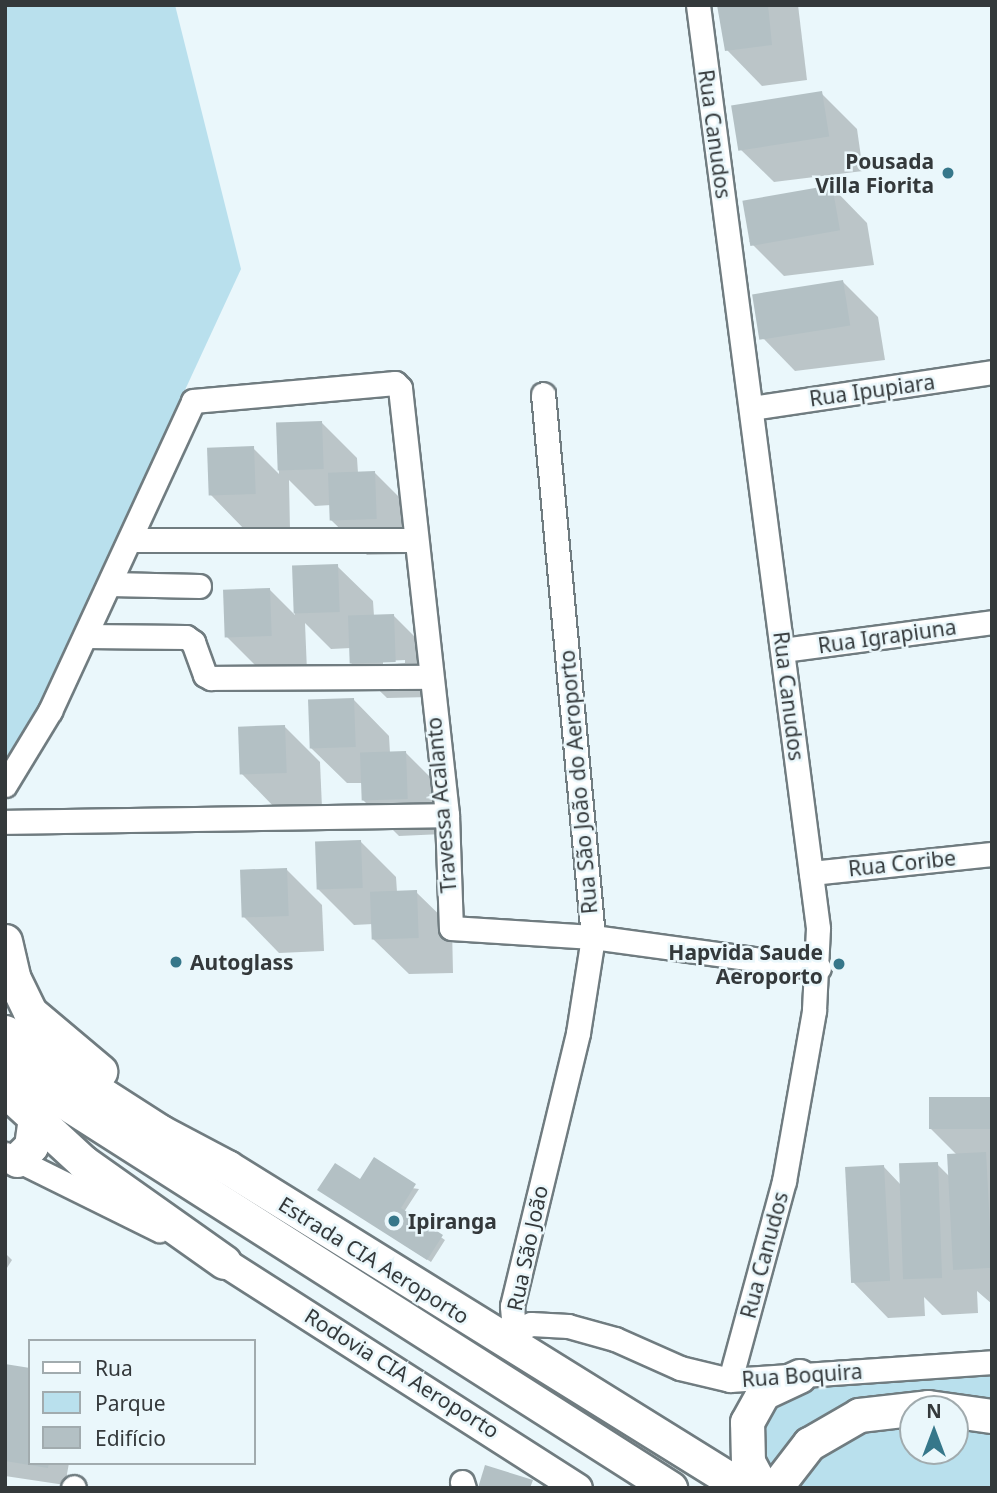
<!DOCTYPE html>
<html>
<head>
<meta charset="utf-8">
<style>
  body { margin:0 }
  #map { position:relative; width:997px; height:1493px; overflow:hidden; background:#eaf7fb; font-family:"Noto Sans",sans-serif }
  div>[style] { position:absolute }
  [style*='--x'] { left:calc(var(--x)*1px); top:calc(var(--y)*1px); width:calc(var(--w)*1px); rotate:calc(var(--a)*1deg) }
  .green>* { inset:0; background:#b9e0ed }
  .shadow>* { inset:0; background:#0003 }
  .building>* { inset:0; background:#b3c0c4; transform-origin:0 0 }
  .roads { filter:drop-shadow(2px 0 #707c80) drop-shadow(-2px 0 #707c80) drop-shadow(0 2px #707c80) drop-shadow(0 -2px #707c80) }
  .minor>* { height:23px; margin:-11.5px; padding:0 11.5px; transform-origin:11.5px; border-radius:11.5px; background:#fff }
  .major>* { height:28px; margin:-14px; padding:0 14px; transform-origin:14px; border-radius:14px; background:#fff }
  .highway>* { height:33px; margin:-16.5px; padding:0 16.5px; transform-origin:16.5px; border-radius:16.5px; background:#fff }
  .dots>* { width:19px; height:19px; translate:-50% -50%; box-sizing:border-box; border:4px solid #eaf7fb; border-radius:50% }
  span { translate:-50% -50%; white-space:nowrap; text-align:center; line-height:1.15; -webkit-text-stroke:5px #eaf7fb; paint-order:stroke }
  .street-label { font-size:21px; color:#34393b }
  .poi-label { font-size:21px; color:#34393b; font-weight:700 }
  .right { translate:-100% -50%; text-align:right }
  .left { translate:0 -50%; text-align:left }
  .frame { position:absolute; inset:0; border:7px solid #34393b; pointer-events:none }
  .legend { position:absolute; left:28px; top:1339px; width:228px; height:126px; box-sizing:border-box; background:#eaf7fb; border:2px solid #a1abae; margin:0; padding:9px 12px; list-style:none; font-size:21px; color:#34393b }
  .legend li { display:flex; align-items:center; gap:14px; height:35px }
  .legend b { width:35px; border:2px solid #a1abae }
  .north { position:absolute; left:899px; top:1395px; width:70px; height:70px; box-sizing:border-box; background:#eaf7fb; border:2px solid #a1abae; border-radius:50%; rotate:0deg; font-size:19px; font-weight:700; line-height:28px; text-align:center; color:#34393b }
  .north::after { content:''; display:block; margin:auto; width:24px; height:32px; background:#36778a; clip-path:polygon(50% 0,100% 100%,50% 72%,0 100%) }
</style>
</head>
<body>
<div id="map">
  <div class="green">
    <i style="clip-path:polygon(5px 5px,175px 5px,241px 269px,35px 714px,5px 760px)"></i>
    <i style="clip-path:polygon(992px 1372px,992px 1403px,882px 1400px,764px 1481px,756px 1417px,799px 1385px)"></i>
    <i style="clip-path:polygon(913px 1418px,913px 1451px,955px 1451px,955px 1419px,992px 1427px,992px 1488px,787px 1488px,845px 1431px)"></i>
  </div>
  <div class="shadow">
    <i style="clip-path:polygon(719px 5px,798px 5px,807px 80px,762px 86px,727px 50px)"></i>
    <i style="clip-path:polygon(821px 93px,857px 129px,863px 171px,774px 182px,738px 147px)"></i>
    <i style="clip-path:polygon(832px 187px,867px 223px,874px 265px,784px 276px,749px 241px)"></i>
    <i style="clip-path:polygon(843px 282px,878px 317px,885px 360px,795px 371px,760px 335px)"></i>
    <i style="clip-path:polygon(322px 423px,357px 458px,358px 473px,374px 472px,410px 508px,411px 554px,367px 555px,331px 520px,331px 505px,315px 506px,289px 480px,290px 529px,246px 531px,211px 495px,253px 448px,279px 474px,278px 424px)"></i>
    <i style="clip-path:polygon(evenodd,337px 566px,373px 601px,374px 616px,394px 616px,429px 651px,431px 697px,387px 698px,351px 663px,351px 648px,331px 649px,305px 623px,307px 671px,262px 672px,227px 637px,269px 589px,295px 615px,293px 567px,337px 566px,405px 660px,405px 663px,383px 664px,383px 661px,405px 660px)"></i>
    <i style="clip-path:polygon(354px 700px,389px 736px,390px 753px,406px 753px,441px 788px,443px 834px,399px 836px,363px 800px,363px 783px,347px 783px,311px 748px)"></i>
    <i style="clip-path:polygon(284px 726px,320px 762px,322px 808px,277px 810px,242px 774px)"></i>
    <i style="clip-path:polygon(361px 842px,396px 877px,397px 892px,416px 892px,452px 927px,453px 973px,409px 974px,373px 939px,373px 924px,354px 925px,318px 889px)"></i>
    <i style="clip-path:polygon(286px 869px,322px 905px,324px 951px,279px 953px,244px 917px)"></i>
    <i style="clip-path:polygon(992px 1099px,992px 1304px,977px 1291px,978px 1313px,942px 1315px,924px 1297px,925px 1316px,888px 1318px,853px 1282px,884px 1167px,901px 1185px,937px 1164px,950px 1177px,957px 1155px,931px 1129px)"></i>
    <i style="clip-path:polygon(361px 1181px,419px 1189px,404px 1212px,445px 1240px,431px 1262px,319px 1190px)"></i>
    <i style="clip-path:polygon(5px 1253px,12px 1260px,5px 1271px)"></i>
    <i style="clip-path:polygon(5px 1366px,30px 1463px,69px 1463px,65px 1485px,5px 1476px)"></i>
  </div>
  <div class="building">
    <i style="clip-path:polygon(717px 5px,768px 5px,772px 45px,725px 51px)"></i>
    <i style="left:822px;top:91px;width:46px;height:92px;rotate:81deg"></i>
    <i style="left:832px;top:185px;width:46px;height:91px;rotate:80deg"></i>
    <i style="left:843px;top:280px;width:46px;height:92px;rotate:81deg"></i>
    <i style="left:322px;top:421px;width:48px;height:46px;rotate:88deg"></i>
    <i style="left:254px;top:446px;width:48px;height:47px;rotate:88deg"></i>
    <i style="left:375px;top:471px;width:48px;height:47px;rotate:88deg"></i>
    <i style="left:338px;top:564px;width:48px;height:46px;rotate:88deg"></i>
    <i style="left:270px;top:588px;width:48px;height:47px;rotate:88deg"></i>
    <i style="left:394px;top:614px;width:48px;height:46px;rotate:88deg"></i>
    <i style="left:354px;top:698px;width:49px;height:46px;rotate:88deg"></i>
    <i style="left:285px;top:725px;width:48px;height:47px;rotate:88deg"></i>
    <i style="left:406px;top:751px;width:48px;height:46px;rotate:88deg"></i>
    <i style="left:361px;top:840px;width:48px;height:46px;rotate:88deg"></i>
    <i style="left:287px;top:868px;width:48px;height:47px;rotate:88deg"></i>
    <i style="left:417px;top:890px;width:48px;height:47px;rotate:88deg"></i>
    <i style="left:992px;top:1097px;width:32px;height:63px;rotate:90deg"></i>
    <i style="left:986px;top:1152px;width:116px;height:39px;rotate:87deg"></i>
    <i style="clip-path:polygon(374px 1157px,416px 1184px,401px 1208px,443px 1235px,427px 1260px,317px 1190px,335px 1163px,360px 1179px)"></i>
    <i style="left:938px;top:1162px;width:116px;height:39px;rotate:88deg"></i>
    <i style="left:884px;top:1165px;width:116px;height:39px;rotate:87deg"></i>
    <i style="clip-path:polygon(5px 1364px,30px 1368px,30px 1463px,49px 1463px,48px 1468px,5px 1461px)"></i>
    <i style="clip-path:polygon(485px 1465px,533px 1480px,530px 1488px,478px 1488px)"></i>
  </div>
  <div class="roads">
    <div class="minor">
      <i style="--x:698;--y:5;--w:931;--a:82.59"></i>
      <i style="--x:818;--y:928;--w:83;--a:92.8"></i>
      <i style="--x:814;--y:1011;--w:173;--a:100"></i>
      <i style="--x:784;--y:1181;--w:206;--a:105.2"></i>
      <i style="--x:752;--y:408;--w:243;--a:-8.5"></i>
      <i style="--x:130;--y:540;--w:284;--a:0"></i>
      <i style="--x:110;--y:584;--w:89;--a:1.3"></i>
      <i style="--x:86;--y:636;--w:100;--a:0.6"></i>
      <i style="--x:186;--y:637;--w:9;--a:36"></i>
      <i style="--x:193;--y:642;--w:35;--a:70"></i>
      <i style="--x:205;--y:675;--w:7;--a:27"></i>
      <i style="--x:211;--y:678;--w:218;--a:-0.3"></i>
      <i style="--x:783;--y:650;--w:211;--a:-7.6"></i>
      <i style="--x:5;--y:785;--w:87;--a:-58.7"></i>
      <i style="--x:50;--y:711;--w:341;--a:-65.2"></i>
      <i style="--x:193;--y:401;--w:203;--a:-5.1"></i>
      <i style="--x:395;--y:383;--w:7;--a:45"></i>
      <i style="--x:400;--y:388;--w:430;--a:83.7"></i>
      <i style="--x:447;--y:815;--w:113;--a:88"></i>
      <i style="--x:451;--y:928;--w:142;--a:3.6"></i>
      <i style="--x:593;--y:937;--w:228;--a:7.8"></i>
      <i style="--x:5;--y:822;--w:442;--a:-0.9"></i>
      <i style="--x:811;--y:873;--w:182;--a:-6"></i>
      <i style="--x:5;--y:1154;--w:172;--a:26.3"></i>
      <i style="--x:514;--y:1330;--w:24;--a:-95"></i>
      <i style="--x:512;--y:1306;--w:281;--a:-76.4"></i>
      <i style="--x:578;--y:1033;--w:97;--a:-81.1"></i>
      <i style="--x:593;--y:937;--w:545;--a:-95.26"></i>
      <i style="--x:503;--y:1338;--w:31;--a:-27"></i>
      <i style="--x:531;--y:1324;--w:37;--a:3"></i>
      <i style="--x:568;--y:1326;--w:49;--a:15.5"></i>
      <i style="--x:615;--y:1339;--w:71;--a:24"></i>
      <i style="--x:680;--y:1368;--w:51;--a:13.5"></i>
      <i style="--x:730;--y:1380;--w:263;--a:-3.9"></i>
      <i style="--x:462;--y:1482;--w:6;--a:72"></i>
      <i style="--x:73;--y:1488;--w:1;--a:-45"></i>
    </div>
    <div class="major">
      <i style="--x:224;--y:1262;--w:420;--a:32.6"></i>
    </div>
    <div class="highway">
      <i style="--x:5;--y:941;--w:39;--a:77"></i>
      <i style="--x:14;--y:979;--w:37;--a:64"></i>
      <i style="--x:30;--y:1012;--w:92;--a:40.1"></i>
      <i style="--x:5;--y:1032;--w:185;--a:32.7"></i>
      <i style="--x:161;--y:1132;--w:75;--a:27.9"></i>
      <i style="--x:227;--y:1167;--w:609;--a:31.84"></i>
      <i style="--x:5;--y:1064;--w:789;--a:32.52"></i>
      <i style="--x:5;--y:1090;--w:106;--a:42.7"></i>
      <i style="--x:83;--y:1162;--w:173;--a:35.3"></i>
      <i style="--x:17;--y:1160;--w:20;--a:-45"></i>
      <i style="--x:31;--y:1146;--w:28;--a:-82"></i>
      <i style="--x:762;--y:1488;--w:30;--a:-118"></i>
      <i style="--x:748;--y:1462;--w:40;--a:-91.4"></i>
      <i style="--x:747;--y:1422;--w:33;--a:-61"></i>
      <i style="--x:763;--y:1393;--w:40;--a:-25"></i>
      <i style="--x:775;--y:1488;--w:56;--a:-52.3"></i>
      <i style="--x:809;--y:1444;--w:58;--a:-30.1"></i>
      <i style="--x:859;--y:1415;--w:69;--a:-6.6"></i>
      <i style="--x:928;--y:1407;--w:65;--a:8"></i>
    </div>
  </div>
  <div class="dots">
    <i style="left:948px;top:173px;background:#36778a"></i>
    <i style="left:176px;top:962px;background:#36778a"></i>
    <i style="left:839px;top:964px;background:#36778a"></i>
    <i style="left:394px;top:1221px;background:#36778a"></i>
  </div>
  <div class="street-label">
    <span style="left:715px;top:134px;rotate:82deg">Rua Canudos</span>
    <span style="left:872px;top:390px;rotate:-8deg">Rua Ipupiara</span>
    <span style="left:887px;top:636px;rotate:-8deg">Rua Igrapiuna</span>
    <span style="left:789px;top:696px;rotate:83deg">Rua Canudos</span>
    <span style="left:578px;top:782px;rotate:-95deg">Rua São João do Aeroporto</span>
    <span style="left:441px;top:805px;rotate:-95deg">Travessa Acalanto</span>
    <span style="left:902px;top:863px;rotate:-6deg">Rua Coribe</span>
    <span style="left:527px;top:1248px;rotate:-78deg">Rua São João</span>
    <span style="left:764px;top:1255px;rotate:-75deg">Rua Canudos</span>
    <span style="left:374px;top:1260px;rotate:32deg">Estrada CIA Aeroporto</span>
    <span style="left:402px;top:1373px;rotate:32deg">Rodovia CIA Aeroporto</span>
    <span style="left:802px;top:1375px;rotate:-4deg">Rua Boquira</span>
  </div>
  <div class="poi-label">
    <span class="right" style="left:934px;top:173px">Pousada<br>Villa Fiorita</span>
    <span class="right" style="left:823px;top:964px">Hapvida Saude<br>Aeroporto</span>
    <span class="left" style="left:190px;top:962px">Autoglass</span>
    <span class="left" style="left:408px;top:1221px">Ipiranga</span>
  </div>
  <div class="frame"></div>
  <ul class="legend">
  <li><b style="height:9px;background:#fff"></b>Rua</li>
  <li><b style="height:19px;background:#b9e0ed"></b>Parque</li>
  <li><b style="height:19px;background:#b3c0c4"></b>Edifício</li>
  </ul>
  <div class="north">N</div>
</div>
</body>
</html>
